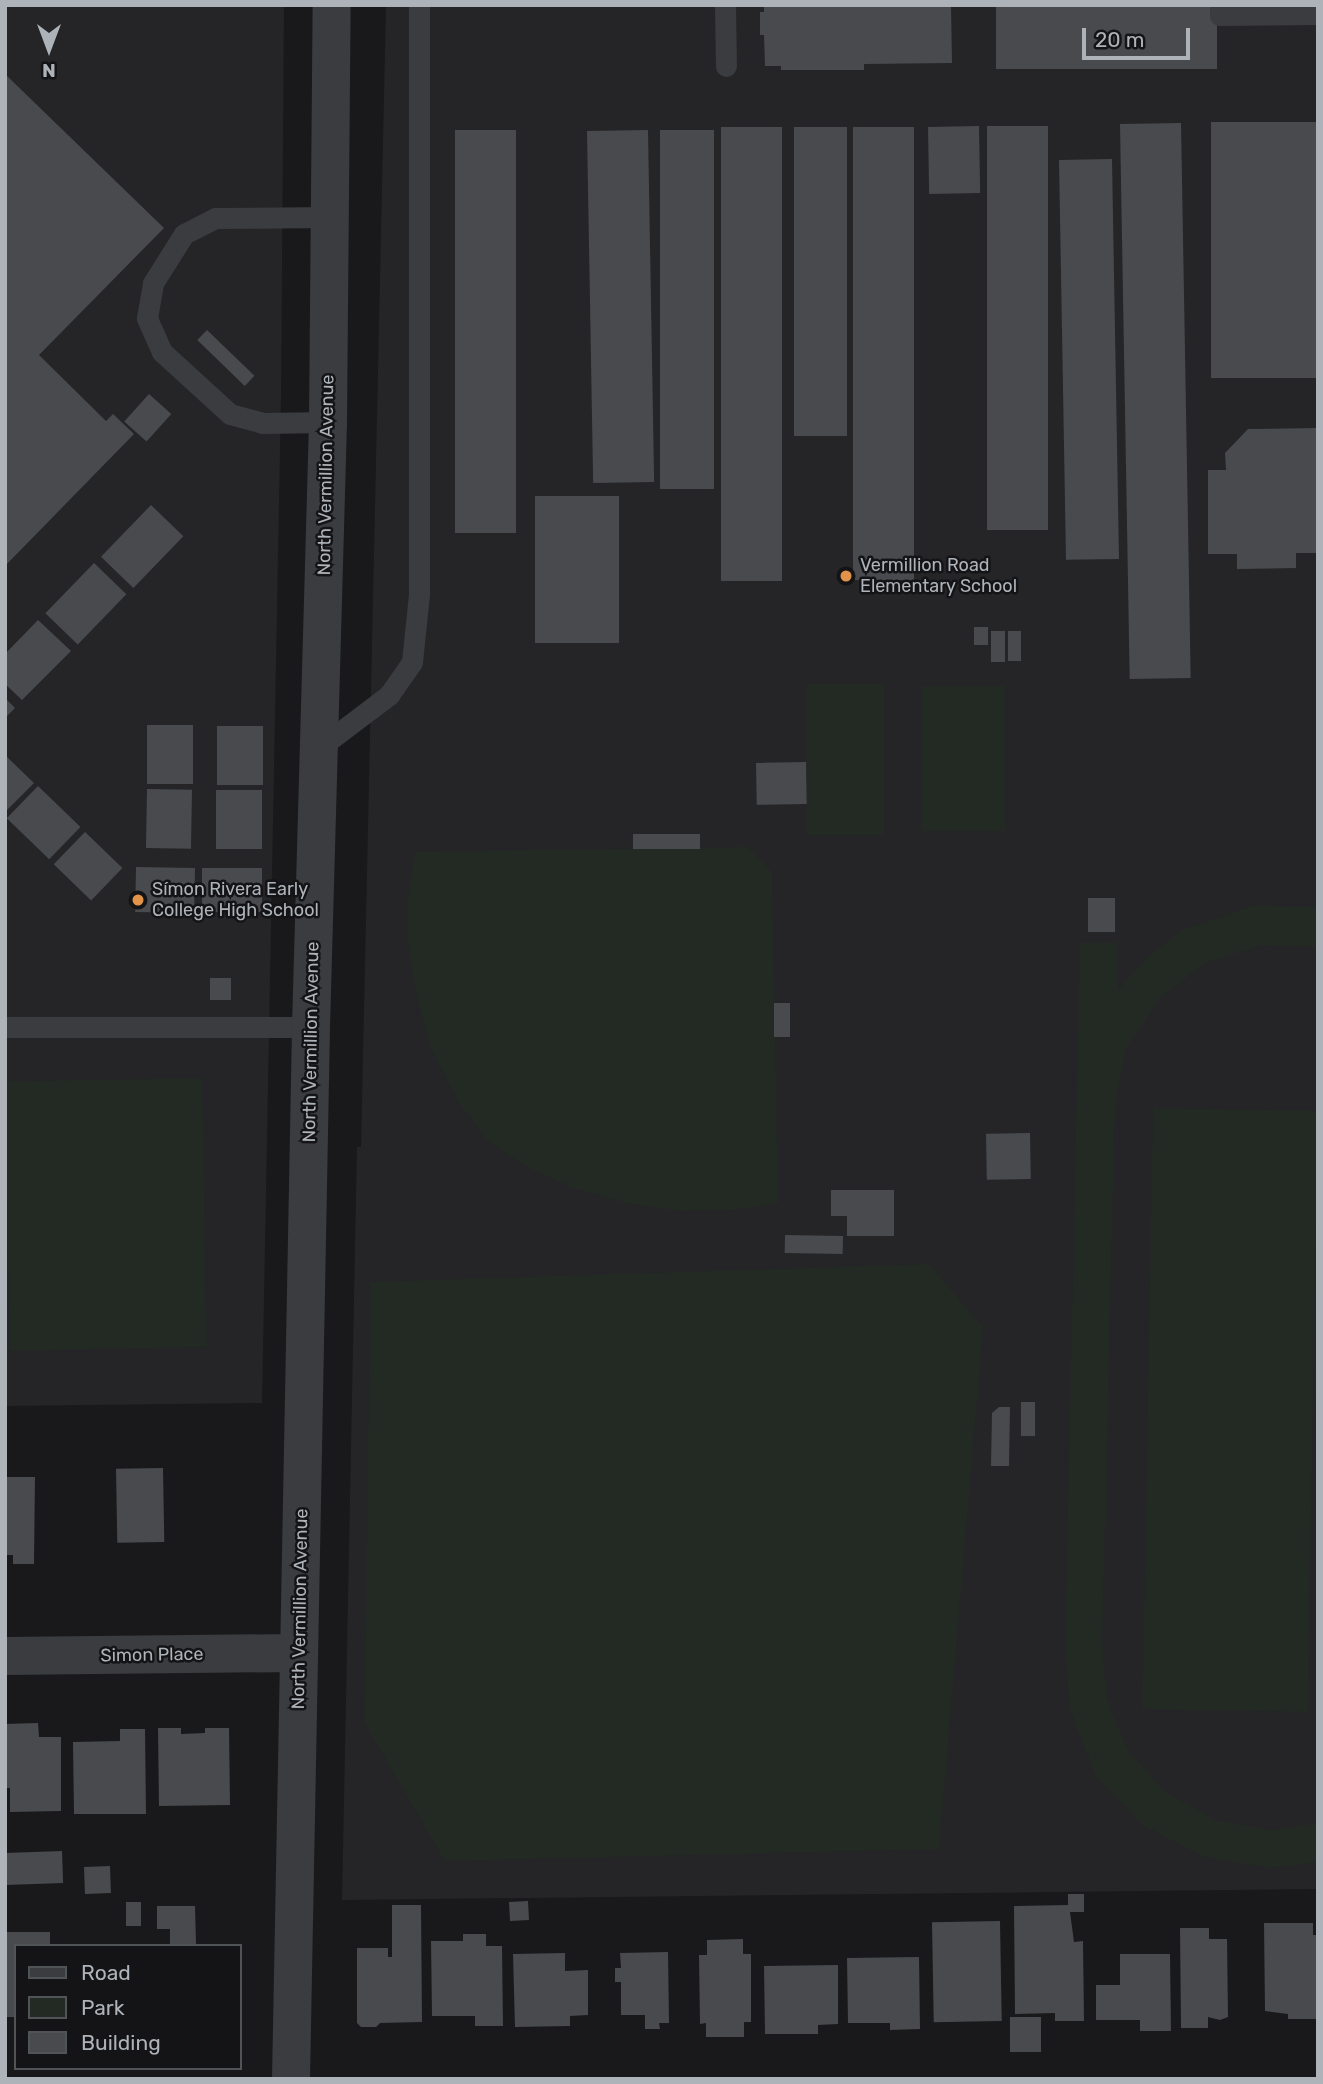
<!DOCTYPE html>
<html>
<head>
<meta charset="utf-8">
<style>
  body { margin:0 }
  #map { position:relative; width:1323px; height:2084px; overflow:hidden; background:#19191b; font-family:Rubik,sans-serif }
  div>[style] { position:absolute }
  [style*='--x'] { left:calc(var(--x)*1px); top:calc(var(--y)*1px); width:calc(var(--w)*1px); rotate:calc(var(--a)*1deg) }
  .built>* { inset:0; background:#252528 }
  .green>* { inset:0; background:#232a23; transform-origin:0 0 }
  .building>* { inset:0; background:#484a4d; transform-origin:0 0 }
  .lane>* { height:21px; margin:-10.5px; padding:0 10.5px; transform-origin:10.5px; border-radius:10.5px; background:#3a3c3f }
  .street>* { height:38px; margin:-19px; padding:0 19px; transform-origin:19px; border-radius:19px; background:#3a3c3f }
  .dots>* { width:19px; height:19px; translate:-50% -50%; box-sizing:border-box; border:4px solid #141416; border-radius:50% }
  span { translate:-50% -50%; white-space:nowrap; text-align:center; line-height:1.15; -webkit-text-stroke:5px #141416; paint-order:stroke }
  .street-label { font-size:18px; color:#adb3b9 }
  .poi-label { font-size:18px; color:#adb3b9 }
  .left { translate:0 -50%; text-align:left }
  .frame { position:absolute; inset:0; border:7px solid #adb3b9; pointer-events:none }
  .legend { position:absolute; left:14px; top:1944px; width:228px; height:126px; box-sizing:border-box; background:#141416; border:2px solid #515457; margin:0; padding:9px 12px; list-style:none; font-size:21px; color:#adb3b9 }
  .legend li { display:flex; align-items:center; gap:14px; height:35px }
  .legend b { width:35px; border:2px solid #515457 }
  .north { position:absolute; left:14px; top:14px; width:70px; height:70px; -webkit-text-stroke:5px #141416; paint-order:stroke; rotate:180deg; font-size:19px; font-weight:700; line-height:28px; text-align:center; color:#adb3b9 }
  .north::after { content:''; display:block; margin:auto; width:24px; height:32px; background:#adb3b9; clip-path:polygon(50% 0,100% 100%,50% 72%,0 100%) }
  .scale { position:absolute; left:1082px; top:28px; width:108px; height:32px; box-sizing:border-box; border:4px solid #adb3b9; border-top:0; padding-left:9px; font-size:21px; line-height:24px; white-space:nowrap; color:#adb3b9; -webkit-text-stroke:5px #141416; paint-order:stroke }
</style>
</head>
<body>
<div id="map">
  <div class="built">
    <i style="clip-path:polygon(5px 5px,284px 5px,281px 397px,262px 1403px,5px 1406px)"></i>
    <i style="clip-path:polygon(386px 5px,1318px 5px,1318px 1889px,342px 1900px,357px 1147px,361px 1147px)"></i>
  </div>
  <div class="green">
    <i style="left:884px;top:684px;width:151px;height:77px;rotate:90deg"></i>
    <i style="left:922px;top:686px;width:83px;height:145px"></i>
    <i style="clip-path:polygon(748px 847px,772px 872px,778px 1203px,734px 1210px,680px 1211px,626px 1203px,571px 1187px,527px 1167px,488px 1141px,459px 1103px,432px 1051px,417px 998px,408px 944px,408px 898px,415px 852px)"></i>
    <i style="clip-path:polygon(1253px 906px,1318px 907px,1318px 947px,1262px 945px,1205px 963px,1159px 999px,1126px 1048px,1115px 1103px,1102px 1640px,1106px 1697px,1127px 1749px,1165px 1792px,1215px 1820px,1271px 1830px,1318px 1823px,1318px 1862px,1271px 1868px,1204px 1857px,1143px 1825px,1096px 1776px,1070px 1710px,1065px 1646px,1080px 943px,1118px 943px,1118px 990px,1147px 958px,1182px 930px)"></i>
    <i style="left:202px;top:1078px;width:269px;height:197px;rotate:89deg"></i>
    <i style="left:1153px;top:1108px;width:165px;height:601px;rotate:1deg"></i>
    <i style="clip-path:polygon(929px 1264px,983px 1327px,939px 1849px,445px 1861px,365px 1723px,370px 1282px)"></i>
  </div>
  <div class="building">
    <i style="clip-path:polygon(764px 5px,951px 5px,952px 63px,864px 64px,864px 70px,781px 70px,781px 66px,765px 66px,764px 35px,760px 35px,760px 12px,764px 12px)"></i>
    <i style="left:996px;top:5px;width:221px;height:64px"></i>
    <i style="clip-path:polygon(5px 74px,164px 228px,39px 355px,106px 421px,113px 414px,134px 434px,5px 566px)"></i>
    <i style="left:1318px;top:122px;width:256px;height:107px;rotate:90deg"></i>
    <i style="left:1181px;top:123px;width:555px;height:61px;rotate:89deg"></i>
    <i style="left:979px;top:126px;width:67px;height:51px;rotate:89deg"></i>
    <i style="left:1048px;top:126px;width:404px;height:61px;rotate:90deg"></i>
    <i style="left:782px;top:127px;width:454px;height:61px;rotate:90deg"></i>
    <i style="left:794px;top:127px;width:53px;height:309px"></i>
    <i style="left:914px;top:127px;width:453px;height:61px;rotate:90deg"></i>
    <i style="left:455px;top:130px;width:61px;height:403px"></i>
    <i style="left:648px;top:130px;width:352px;height:61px;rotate:89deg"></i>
    <i style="left:660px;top:130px;width:54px;height:359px"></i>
    <i style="left:1112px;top:159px;width:400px;height:53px;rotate:89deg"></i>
    <i style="left:207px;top:330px;width:66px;height:14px;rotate:44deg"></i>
    <i style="left:149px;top:394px;width:30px;height:37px;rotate:42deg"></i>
    <i style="clip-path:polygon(1318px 428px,1318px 553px,1296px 553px,1296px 568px,1237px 569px,1237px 554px,1208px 554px,1208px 470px,1226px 470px,1225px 453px,1248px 429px)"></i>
    <i style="left:535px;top:496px;width:84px;height:147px"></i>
    <i style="left:151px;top:505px;width:45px;height:72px;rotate:44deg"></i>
    <i style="left:94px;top:563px;width:45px;height:70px;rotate:44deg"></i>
    <i style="clip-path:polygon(38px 620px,71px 651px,22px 700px,5px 684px,5px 654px)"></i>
    <i style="left:974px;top:627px;width:14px;height:18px"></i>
    <i style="left:991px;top:631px;width:14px;height:31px"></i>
    <i style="left:1008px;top:631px;width:13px;height:30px"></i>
    <i style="clip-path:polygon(5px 698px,15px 708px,5px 718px)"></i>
    <i style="left:147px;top:725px;width:46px;height:59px"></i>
    <i style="left:217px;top:726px;width:46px;height:59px"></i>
    <i style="clip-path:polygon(5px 755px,34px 783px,5px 812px)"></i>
    <i style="left:806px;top:762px;width:42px;height:50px;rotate:89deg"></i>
    <i style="left:38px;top:786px;width:59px;height:45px;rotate:44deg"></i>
    <i style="left:147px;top:789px;width:45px;height:59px;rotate:1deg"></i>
    <i style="left:216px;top:790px;width:46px;height:59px"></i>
    <i style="left:85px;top:832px;width:52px;height:45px;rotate:44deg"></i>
    <i style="left:633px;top:834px;width:67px;height:15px"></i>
    <i style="left:136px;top:867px;width:59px;height:45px;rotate:1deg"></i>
    <i style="left:202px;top:868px;width:60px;height:44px"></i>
    <i style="left:1088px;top:898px;width:27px;height:34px"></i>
    <i style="left:210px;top:978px;width:21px;height:22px"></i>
    <i style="left:790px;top:1003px;width:34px;height:16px;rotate:90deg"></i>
    <i style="left:1030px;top:1133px;width:46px;height:44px;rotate:89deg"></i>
    <i style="clip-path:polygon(831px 1190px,894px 1190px,894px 1236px,847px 1236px,847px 1216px,831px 1216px)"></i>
    <i style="left:785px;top:1235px;width:58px;height:18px;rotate:1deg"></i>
    <i style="left:1021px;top:1402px;width:14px;height:34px"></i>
    <i style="clip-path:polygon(999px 1407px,1010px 1407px,1009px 1466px,991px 1466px,992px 1413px)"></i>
    <i style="left:163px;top:1468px;width:74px;height:47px;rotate:89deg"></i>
    <i style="clip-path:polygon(5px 1477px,35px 1477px,34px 1564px,13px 1564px,13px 1555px,5px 1555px)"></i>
    <i style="clip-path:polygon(38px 1723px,39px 1737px,61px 1737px,61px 1811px,10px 1812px,10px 1788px,5px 1788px,5px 1724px)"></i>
    <i style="clip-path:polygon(158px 1728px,181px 1728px,181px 1734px,205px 1733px,205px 1728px,229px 1728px,230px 1805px,159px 1806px)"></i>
    <i style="clip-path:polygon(120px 1729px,145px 1729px,146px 1814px,74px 1814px,73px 1742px,120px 1741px)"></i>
    <i style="left:62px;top:1851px;width:32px;height:57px;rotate:88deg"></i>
    <i style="left:110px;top:1866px;width:27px;height:26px;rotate:88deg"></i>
    <i style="clip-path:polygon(1068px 1894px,1084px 1894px,1084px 1912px,1070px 1912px,1074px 1942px,1083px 1941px,1084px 2021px,1055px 2021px,1055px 2013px,1015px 2014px,1014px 1906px,1068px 1905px)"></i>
    <i style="left:528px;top:1901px;width:19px;height:19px;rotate:87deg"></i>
    <i style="left:126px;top:1902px;width:15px;height:24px"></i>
    <i style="clip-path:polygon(392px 1905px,421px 1905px,422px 2022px,380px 2023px,376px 2027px,361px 2027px,357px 2023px,357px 1948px,388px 1948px,388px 1957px,392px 1957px)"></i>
    <i style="clip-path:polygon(157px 1906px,195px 1906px,196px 1944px,170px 1945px,170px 1929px,157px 1929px)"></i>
    <i style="left:1000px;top:1921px;width:100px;height:68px;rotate:89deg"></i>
    <i style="clip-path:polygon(1264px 1923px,1313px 1923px,1313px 1935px,1318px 1935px,1318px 2019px,1288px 2019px,1288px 2014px,1265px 2011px)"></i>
    <i style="clip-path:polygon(1180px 1928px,1209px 1928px,1209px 1939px,1227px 1939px,1228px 2017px,1220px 2020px,1208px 2017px,1208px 2028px,1181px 2028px)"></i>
    <i style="clip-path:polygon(5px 1932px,50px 1932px,50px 1946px,16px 1946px,16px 2017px,5px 2017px)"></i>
    <i style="clip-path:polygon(463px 1934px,486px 1934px,486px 1946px,502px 1946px,503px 2026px,475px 2026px,475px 2016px,432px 2016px,431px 1941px,463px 1941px)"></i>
    <i style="clip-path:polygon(743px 1939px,743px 1954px,751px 1954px,751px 2022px,744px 2022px,744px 2037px,706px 2037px,706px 2023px,700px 2024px,699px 1955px,707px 1955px,707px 1940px)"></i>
    <i style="clip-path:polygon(668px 1952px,669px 2023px,659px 2023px,660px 2029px,645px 2029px,645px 2015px,621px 2015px,621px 1982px,615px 1982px,615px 1968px,621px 1968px,620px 1953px)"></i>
    <i style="clip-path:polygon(565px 1953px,565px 1971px,588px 1970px,588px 2015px,570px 2016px,570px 2026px,515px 2027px,513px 1954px)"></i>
    <i style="clip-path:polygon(1120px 1954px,1170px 1954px,1171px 2031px,1140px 2031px,1140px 2020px,1096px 2020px,1096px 1985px,1120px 1985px)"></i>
    <i style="clip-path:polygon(919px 1957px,920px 2029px,890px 2030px,890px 2023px,848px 2023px,847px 1958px)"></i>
    <i style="clip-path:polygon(838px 1965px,838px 2024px,818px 2025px,818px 2034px,765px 2034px,764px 1966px)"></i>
    <i style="left:1010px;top:2017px;width:31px;height:35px"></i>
  </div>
  <div class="lane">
    <i style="--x:725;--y:5;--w:61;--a:89.1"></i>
    <i style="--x:1220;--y:5;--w:10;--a:90"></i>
    <i style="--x:1220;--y:15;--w:98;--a:-0.6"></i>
    <i style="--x:328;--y:422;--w:65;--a:179.1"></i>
    <i style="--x:263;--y:423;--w:34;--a:-165"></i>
    <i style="--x:230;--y:414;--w:92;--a:-137.6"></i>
    <i style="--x:162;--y:352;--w:37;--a:-114"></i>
    <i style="--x:147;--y:318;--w:36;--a:-80"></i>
    <i style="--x:153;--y:283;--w:58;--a:-57.7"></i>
    <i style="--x:184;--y:234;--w:36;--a:-27"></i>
    <i style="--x:216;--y:218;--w:116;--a:-0.5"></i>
    <i style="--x:319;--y:748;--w:88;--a:-37.1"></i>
    <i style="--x:389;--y:695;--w:40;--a:-55.1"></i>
    <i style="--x:412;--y:662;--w:68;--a:-84.1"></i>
    <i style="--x:419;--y:594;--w:589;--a:-90"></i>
    <i style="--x:5;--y:1027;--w:306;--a:0"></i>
  </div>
  <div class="street">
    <i style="--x:5;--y:1656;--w:294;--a:-0.6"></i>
    <i style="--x:291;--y:2079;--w:1052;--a:-88.91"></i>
    <i style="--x:311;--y:1027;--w:605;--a:-88.39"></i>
    <i style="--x:328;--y:422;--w:417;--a:-89.5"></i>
  </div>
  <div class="dots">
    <i style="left:846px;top:576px;background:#e2934a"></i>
    <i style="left:138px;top:900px;background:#e2934a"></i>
  </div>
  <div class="street-label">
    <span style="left:326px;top:475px;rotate:-89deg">North Vermillion Avenue</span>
    <span style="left:311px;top:1042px;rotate:-89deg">North Vermillion Avenue</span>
    <span style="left:300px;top:1609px;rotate:-89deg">North Vermillion Avenue</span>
    <span style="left:152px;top:1655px;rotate:-1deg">Simon Place</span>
  </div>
  <div class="poi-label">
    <span class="left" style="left:860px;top:576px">Vermillion Road<br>Elementary School</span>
    <span class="left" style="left:152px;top:900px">Símon Rivera Early<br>College High School</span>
  </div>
  <div class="frame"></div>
  <ul class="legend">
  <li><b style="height:9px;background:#3a3c3f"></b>Road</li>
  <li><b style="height:19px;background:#232a23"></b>Park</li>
  <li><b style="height:19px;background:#484a4d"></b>Building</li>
  </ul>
  <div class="north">N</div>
  <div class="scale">20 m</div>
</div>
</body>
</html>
